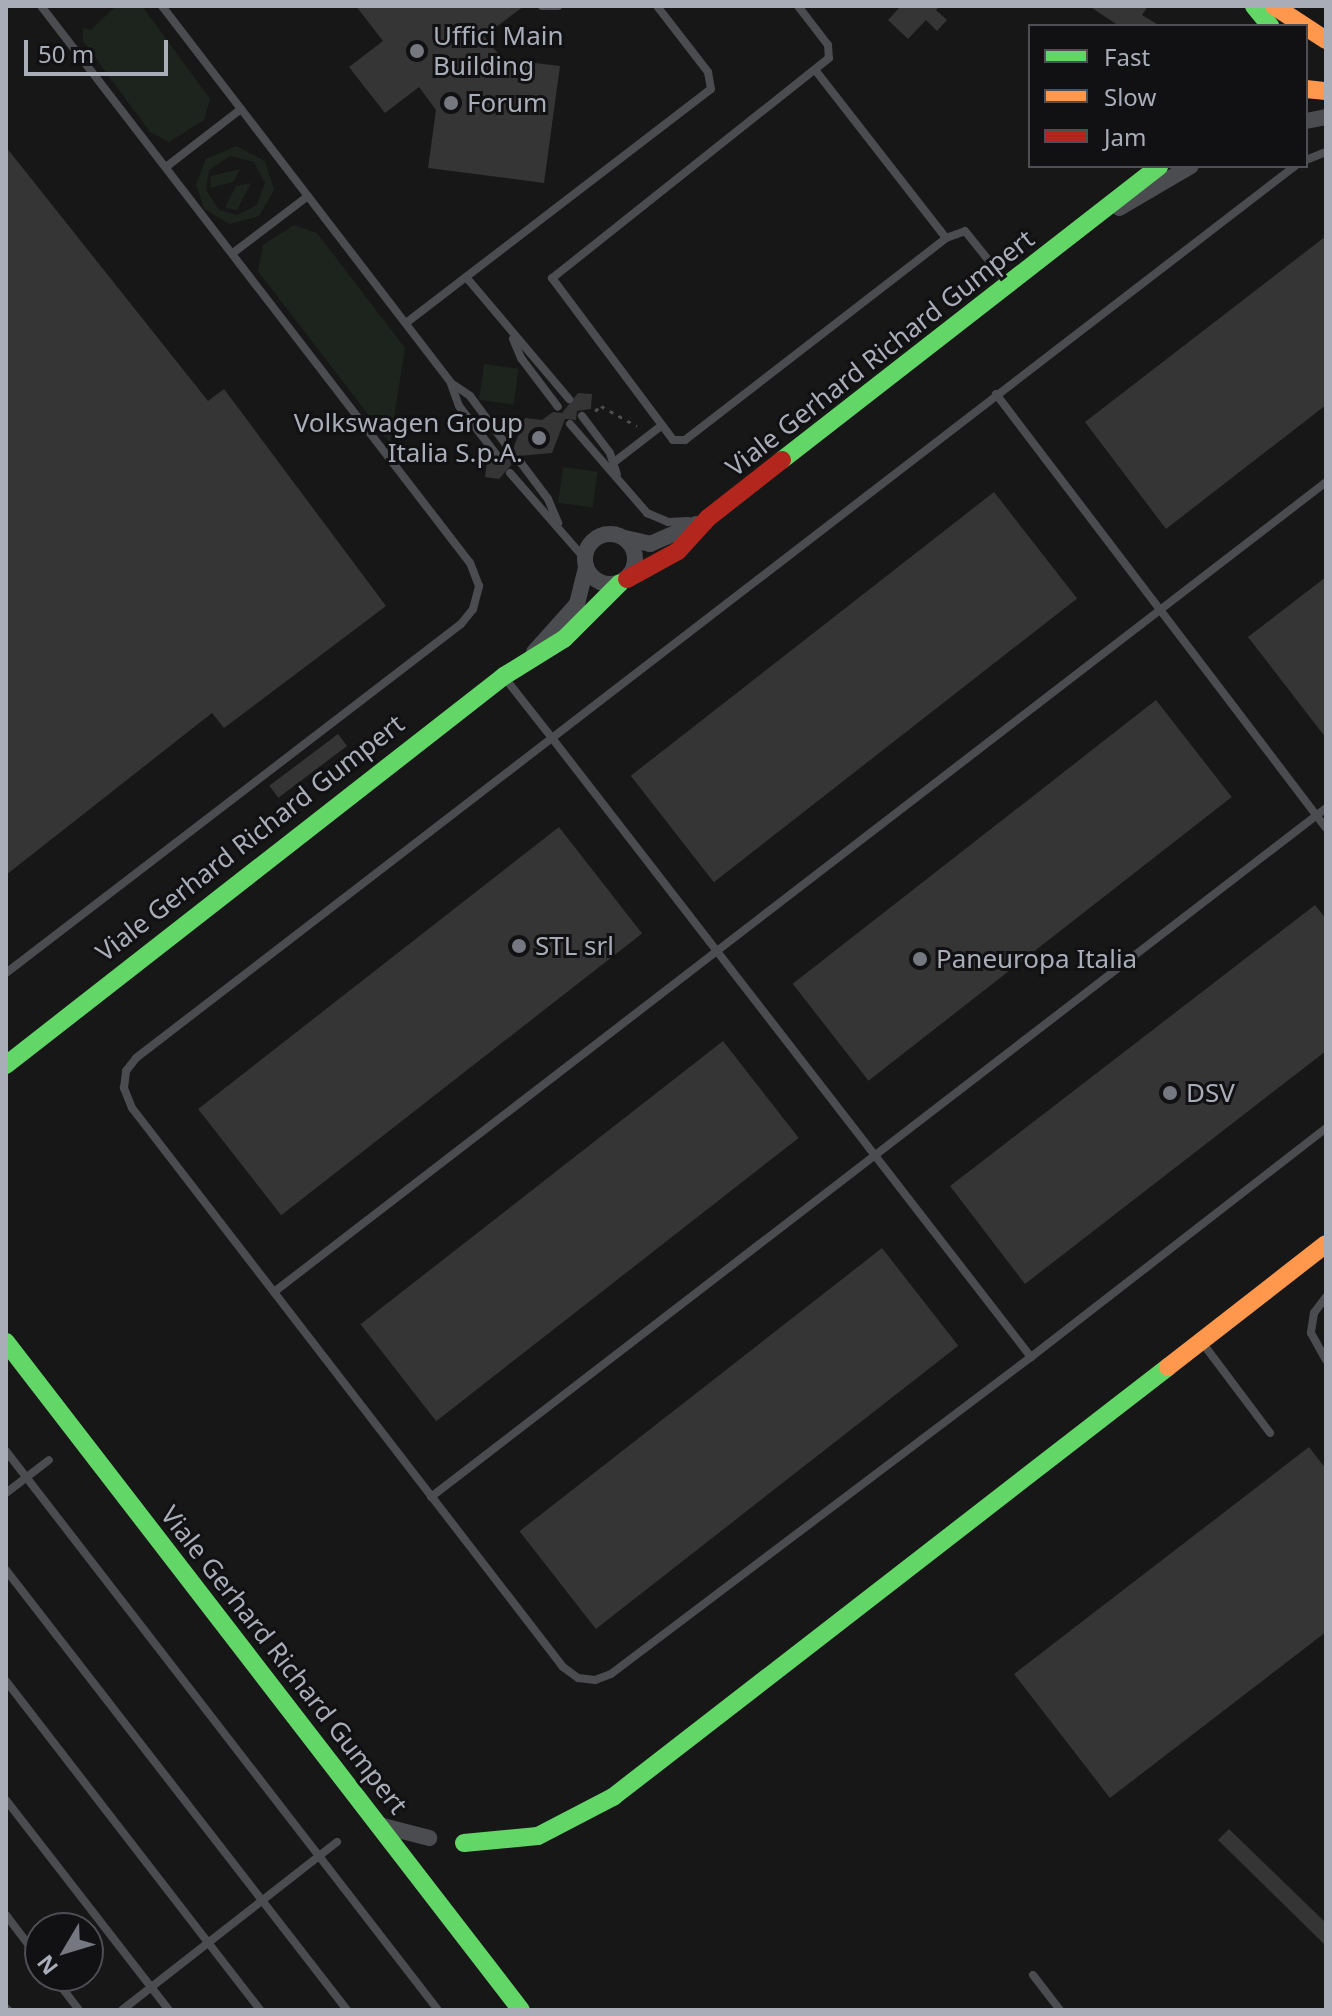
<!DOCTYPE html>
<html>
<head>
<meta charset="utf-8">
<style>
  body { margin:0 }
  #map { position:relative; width:1332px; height:2016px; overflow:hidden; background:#171717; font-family:"Noto Sans",sans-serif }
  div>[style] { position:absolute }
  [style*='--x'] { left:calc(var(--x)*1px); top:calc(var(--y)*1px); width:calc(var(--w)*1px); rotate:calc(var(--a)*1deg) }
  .green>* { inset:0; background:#1d241e; transform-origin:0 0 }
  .building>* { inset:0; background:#353536; transform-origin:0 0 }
  .path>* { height:3px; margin-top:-1.5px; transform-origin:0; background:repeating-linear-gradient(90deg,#4d4e52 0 4px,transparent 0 10px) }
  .lane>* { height:8px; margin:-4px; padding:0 4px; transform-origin:4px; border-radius:4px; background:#4b4c50 }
  .street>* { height:16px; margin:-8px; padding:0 8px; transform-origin:8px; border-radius:8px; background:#4b4c50 }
  .street>.ring { margin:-8px; padding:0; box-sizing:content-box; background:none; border:16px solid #4b4c50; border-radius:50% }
  .fast>* { height:18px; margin:-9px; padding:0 9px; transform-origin:9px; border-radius:9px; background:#63d668 }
  .slow>* { height:18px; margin:-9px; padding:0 9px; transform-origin:9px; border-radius:9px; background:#ff974d }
  .jam>* { height:18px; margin:-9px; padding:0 9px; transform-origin:9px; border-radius:9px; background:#b3261e }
  .dots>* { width:22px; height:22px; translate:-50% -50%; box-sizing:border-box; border:4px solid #111113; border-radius:50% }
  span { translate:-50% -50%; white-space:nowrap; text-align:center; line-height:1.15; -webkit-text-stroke:6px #111113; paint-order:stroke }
  .poi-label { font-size:26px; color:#a8adb8 }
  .left { translate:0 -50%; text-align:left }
  .right { translate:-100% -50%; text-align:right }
  .street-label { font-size:26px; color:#a8adb8 }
  .frame { position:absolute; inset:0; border:8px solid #a8adb8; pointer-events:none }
  .legend { position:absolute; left:1028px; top:24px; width:280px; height:144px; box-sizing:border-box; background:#111113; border:2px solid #4d4f55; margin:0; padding:10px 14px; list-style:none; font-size:24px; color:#a8adb8 }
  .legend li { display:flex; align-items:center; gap:16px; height:40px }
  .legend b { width:40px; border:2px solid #4d4f55 }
  .north { position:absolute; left:24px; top:1912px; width:80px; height:80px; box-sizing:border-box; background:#111113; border:2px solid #4d4f55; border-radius:50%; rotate:232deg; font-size:22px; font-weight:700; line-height:32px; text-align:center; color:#a8adb8 }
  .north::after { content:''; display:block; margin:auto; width:28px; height:36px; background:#757880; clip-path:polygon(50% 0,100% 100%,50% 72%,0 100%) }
  .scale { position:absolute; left:24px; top:40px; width:144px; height:36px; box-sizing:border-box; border:4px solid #a8adb8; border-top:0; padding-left:10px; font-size:24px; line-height:28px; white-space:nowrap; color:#a8adb8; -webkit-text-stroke:6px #111113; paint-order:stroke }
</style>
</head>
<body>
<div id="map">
  <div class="green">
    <i style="clip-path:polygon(142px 6px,210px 99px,204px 120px,169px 142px,150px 132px,83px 41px,83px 28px,91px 30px,114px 8px)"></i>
    <i style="clip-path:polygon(evenodd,236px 146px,265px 161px,274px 190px,259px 216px,230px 224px,204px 209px,196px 184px,206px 159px,236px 146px,230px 156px,254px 162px,265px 183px,257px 205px,237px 215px,219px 210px,206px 190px,209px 170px,230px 156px)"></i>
    <i style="clip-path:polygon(240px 169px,233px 182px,210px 188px,211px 176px)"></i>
    <i style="clip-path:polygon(251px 183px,237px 210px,225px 208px,236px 186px)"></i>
    <i style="clip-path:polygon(294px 225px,317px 233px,405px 348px,390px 443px,258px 271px,263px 245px)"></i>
    <i style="left:484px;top:364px;width:35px;height:36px;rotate:8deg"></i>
    <i style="left:563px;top:467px;width:35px;height:36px;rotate:8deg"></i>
  </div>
  <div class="building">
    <i style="clip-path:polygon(356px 6px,524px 6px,484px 36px,502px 59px,560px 66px,544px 183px,428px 168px,436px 110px,419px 87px,385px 113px,349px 67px,383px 41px)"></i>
    <i style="clip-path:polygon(901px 6px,940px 6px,936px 10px,947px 20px,937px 31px,926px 20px,908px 39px,888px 20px)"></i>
    <i style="clip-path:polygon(1089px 6px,1148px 6px,1142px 15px,1160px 26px,1119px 26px)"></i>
    <i style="clip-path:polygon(6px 147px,208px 401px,224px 389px,386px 606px,224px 728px,212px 713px,6px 875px)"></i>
    <i style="clip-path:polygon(1326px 236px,1326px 405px,1166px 529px,1085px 422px)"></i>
    <i style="clip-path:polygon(578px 393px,592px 394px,591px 409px,577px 411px,576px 420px,565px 419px,552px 453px,519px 456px,499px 479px,485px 477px,487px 462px,513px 449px,525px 418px,542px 420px,553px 412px,562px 413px)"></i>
    <i style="left:994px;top:492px;width:135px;height:461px;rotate:52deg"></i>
    <i style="clip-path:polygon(1326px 577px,1326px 738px,1248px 637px)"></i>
    <i style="left:1156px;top:700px;width:123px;height:461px;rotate:52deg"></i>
    <i style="left:338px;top:734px;width:15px;height:86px;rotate:53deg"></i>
    <i style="left:559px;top:827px;width:135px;height:458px;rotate:52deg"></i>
    <i style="clip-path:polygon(1315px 905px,1326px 919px,1326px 1051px,1025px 1284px,950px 1186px)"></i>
    <i style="left:723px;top:1041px;width:123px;height:460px;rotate:52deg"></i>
    <i style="left:882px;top:1248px;width:124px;height:460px;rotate:52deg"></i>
    <i style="clip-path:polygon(1309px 1447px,1326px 1469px,1326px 1632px,1110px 1798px,1014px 1674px)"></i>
    <i style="clip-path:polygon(1229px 1829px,1326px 1923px,1326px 1946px,1218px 1840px)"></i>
  </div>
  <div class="path">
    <i style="--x:595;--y:411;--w:8;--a:-40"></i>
    <i style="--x:601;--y:406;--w:41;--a:29.1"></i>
  </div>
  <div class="lane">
    <i style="--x:162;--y:6;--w:475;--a:52.5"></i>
    <i style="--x:451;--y:383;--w:23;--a:34"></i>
    <i style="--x:470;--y:396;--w:62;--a:53.5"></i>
    <i style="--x:542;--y:6;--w:16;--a:0"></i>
    <i style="--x:798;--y:6;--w:49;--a:52.4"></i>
    <i style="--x:828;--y:45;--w:13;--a:86"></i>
    <i style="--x:829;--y:58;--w:354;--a:141.5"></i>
    <i style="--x:552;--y:278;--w:202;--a:53.2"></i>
    <i style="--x:673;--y:440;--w:12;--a:0"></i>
    <i style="--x:685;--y:440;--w:330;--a:-37.7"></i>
    <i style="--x:946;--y:238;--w:213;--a:-127.9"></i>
    <i style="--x:1306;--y:160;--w:22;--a:-22"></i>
    <i style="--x:166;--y:167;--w:95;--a:-37.7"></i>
    <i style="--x:946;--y:238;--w:20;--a:-20"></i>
    <i style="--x:965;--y:231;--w:65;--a:51.2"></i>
    <i style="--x:233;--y:253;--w:94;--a:-37.2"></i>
    <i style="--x:466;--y:277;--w:160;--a:49.8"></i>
    <i style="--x:406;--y:323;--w:384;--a:-37.5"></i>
    <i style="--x:711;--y:89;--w:17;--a:-100"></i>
    <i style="--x:708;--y:72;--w:83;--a:-127.7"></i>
    <i style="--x:513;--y:339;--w:21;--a:67"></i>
    <i style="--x:521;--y:358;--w:61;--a:52.9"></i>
    <i style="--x:451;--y:384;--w:23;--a:70"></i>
    <i style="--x:459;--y:406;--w:61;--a:52.4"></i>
    <i style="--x:996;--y:394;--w:545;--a:52.75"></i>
    <i style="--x:582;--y:416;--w:46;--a:52.9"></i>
    <i style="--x:610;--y:453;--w:22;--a:72"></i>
    <i style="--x:570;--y:424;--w:118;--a:49.1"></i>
    <i style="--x:647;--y:513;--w:23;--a:23"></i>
    <i style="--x:668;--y:522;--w:20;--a:-3"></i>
    <i style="--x:521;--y:463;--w:45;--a:53.1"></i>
    <i style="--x:548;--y:499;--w:26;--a:67"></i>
    <i style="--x:613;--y:463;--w:61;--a:-37.6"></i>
    <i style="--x:510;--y:473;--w:114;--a:48.9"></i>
    <i style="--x:504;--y:677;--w:78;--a:51.8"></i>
    <i style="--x:552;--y:738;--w:938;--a:-37.59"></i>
    <i style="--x:552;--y:738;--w:783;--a:52.27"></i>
    <i style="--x:1031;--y:1357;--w:526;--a:142.96"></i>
    <i style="--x:611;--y:1674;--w:17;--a:159"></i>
    <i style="--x:595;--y:1680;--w:17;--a:-173"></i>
    <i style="--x:578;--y:1678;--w:19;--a:-144"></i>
    <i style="--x:563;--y:1667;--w:706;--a:-127.63"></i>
    <i style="--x:132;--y:1108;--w:22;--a:-112"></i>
    <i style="--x:124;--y:1088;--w:17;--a:-83"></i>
    <i style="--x:126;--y:1071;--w:16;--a:-52"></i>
    <i style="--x:136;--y:1058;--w:525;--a:-37.57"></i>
    <i style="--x:6;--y:973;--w:573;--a:-37.49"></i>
    <i style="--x:461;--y:624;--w:19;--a:-51"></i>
    <i style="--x:473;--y:609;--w:24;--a:-75"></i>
    <i style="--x:479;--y:586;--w:25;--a:-111"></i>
    <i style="--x:470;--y:563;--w:703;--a:-127.6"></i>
    <i style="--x:274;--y:1292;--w:1328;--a:-37.59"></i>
    <i style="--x:1326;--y:1297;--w:20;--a:127"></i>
    <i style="--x:1314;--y:1313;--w:20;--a:99"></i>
    <i style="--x:1311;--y:1333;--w:31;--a:61"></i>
    <i style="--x:1201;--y:1341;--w:115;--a:53.1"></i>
    <i style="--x:1031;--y:1357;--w:373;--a:-37.8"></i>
    <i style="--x:6;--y:1451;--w:706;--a:52.3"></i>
    <i style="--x:6;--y:1493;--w:54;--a:-37.5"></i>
    <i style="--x:431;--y:1497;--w:1129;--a:-37.59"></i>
    <i style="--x:6;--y:1570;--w:557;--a:52.22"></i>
    <i style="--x:6;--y:1681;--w:416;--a:52.3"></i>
    <i style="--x:6;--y:1800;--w:266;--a:52.2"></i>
    <i style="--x:6;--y:1915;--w:56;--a:52.9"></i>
    <i style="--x:1033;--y:1975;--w:44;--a:52.4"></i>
    <i style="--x:53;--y:1976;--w:43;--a:52.6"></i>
    <i style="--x:6;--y:2008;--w:3;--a:45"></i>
    <i style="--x:122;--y:2010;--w:273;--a:-38"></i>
  </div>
  <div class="street">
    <i style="--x:1306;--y:121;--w:20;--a:-11"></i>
    <i style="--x:1119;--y:208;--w:83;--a:-30.3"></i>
    <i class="ring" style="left:585px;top:534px;width:34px;height:34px"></i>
    <i style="--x:625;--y:538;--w:26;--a:13"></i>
    <i style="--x:650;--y:544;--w:50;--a:-23.5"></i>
    <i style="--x:534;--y:652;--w:64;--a:-48.1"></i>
    <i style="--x:577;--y:604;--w:38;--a:-76"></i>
    <i style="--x:379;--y:1825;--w:52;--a:14.6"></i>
  </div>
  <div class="fast">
    <i style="--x:1254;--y:6;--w:26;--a:51"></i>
    <i style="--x:782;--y:460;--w:478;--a:-37.9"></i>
    <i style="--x:6;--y:1065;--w:632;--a:-37.99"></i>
    <i style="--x:504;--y:676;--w:70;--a:-31.7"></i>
    <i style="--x:564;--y:639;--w:79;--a:-45"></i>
    <i style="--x:6;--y:1342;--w:843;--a:52.37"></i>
    <i style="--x:464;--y:1843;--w:74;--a:-5.4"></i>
    <i style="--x:538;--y:1836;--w:85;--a:-27.5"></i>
    <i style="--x:613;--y:1797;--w:702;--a:-37.77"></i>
  </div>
  <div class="slow">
    <i style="--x:1274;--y:6;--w:62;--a:33.2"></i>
    <i style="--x:1306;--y:89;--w:20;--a:6"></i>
    <i style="--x:1168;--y:1367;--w:200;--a:-37.9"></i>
  </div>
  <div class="jam">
    <i style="--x:627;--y:579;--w:58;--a:-28.8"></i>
    <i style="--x:678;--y:551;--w:45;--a:-47.7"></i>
    <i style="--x:708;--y:518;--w:94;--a:-38.1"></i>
  </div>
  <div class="dots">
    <i style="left:417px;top:51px;background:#757880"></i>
    <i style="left:451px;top:103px;background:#757880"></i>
    <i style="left:539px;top:438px;background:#757880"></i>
    <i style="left:519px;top:946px;background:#757880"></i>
    <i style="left:920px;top:959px;background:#757880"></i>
    <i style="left:1170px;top:1093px;background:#757880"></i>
  </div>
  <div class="poi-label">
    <span class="left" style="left:433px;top:51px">Uffici Main<br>Building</span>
    <span class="left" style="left:467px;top:103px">Forum</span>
    <span class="right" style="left:523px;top:438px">Volkswagen Group<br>Italia S.p.A.</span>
    <span class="left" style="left:535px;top:946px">STL srl</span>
    <span class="left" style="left:936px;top:959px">Paneuropa Italia</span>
    <span class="left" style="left:1186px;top:1093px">DSV</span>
  </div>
  <div class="street-label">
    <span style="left:880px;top:353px;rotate:-38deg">Viale Gerhard Richard Gumpert</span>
    <span style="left:250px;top:838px;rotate:-38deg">Viale Gerhard Richard Gumpert</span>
    <span style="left:284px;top:1660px;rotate:52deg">Viale Gerhard Richard Gumpert</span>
  </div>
  <div class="frame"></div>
  <ul class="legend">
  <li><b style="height:10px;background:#63d668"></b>Fast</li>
  <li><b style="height:10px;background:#ff974d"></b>Slow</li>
  <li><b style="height:10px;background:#b3261e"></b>Jam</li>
  </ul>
  <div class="north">N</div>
  <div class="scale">50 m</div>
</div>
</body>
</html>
